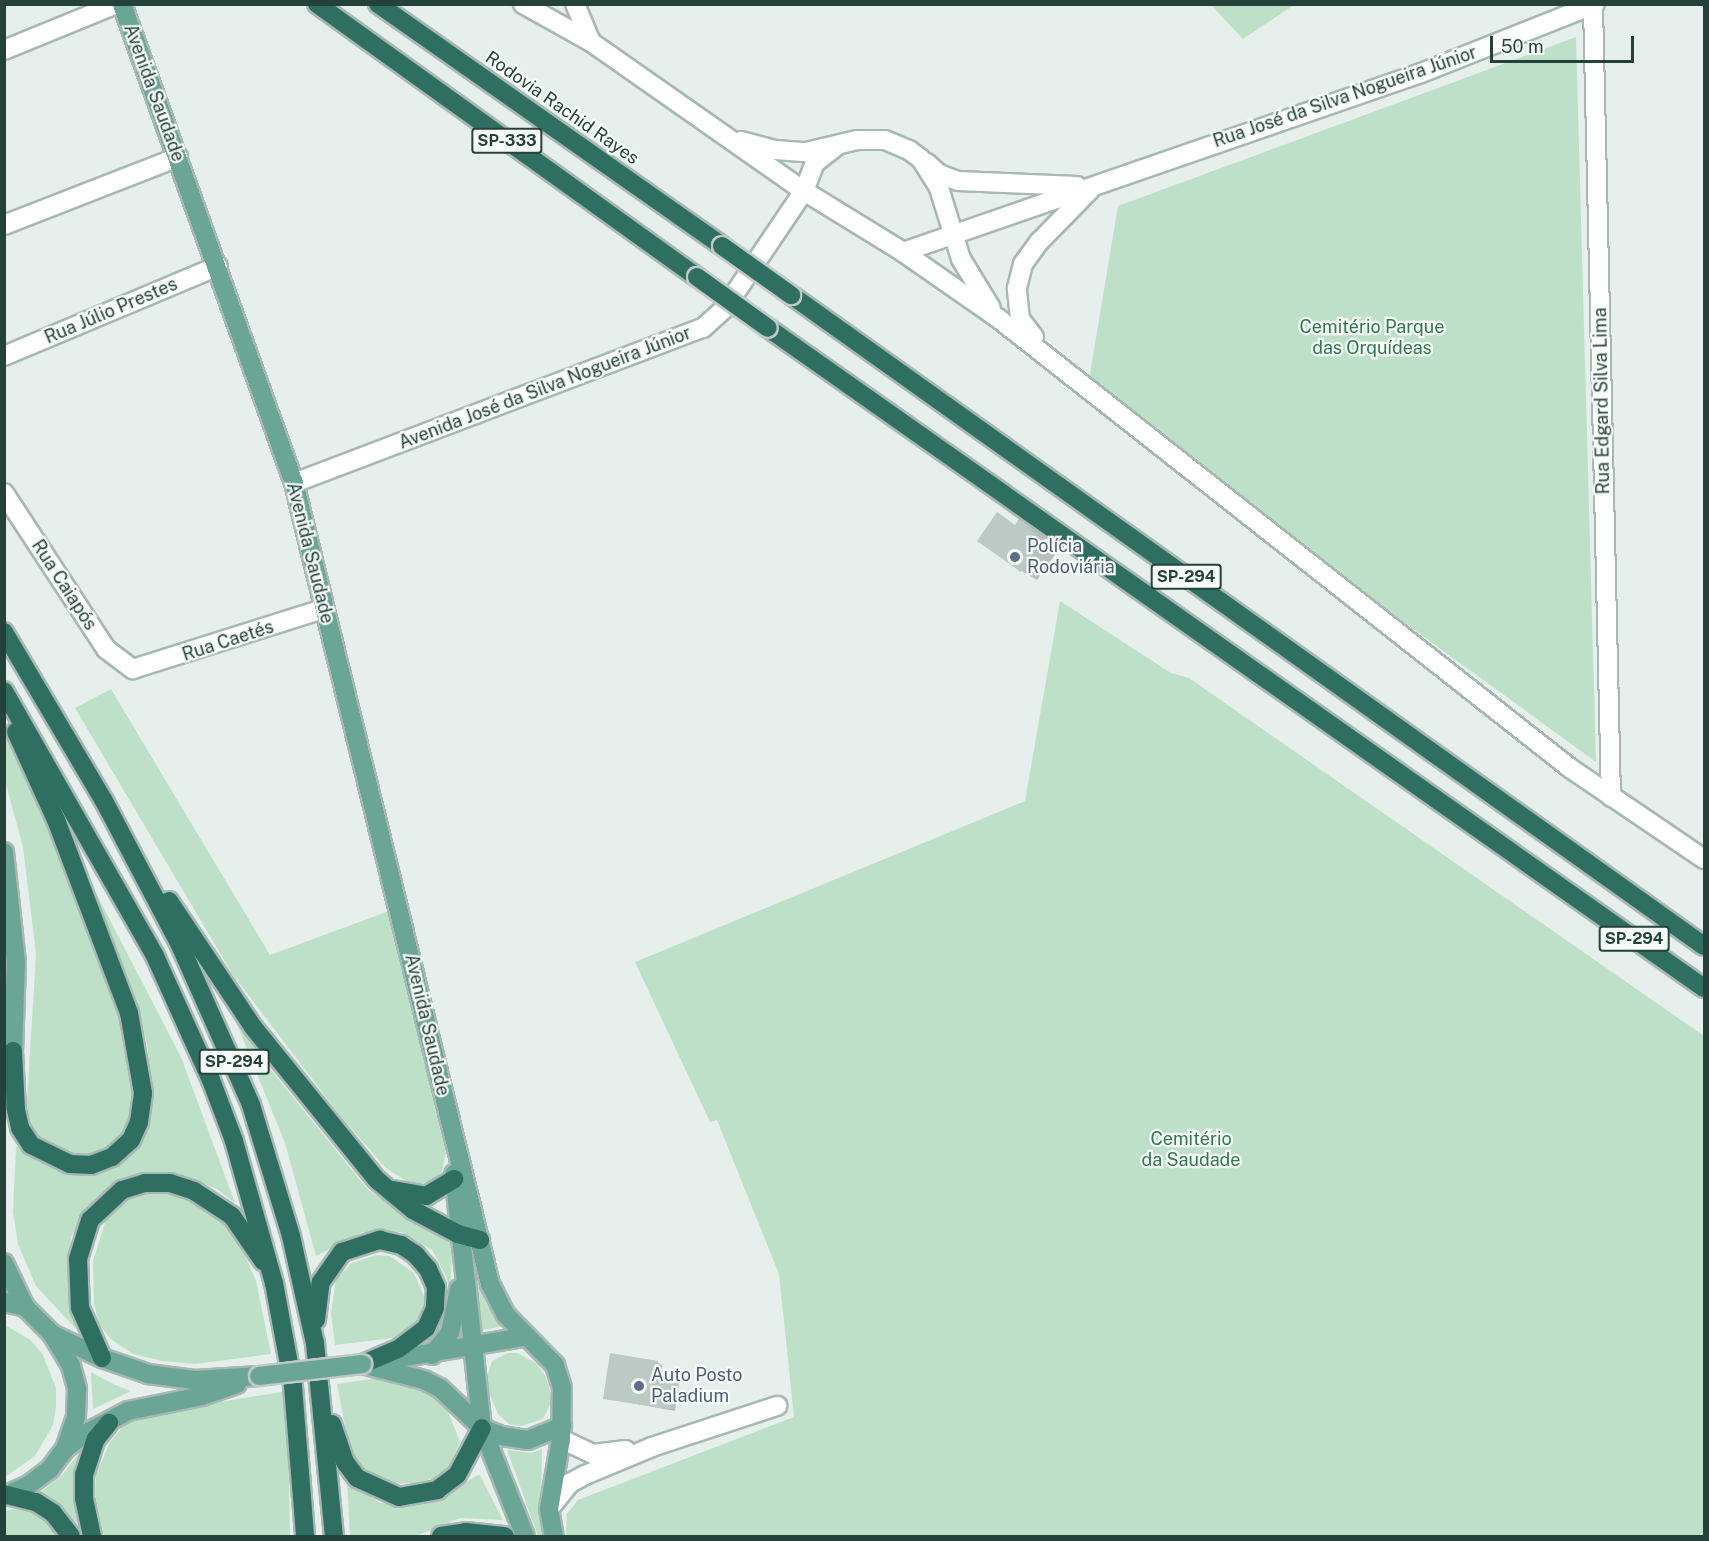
<!DOCTYPE html>
<html>
<head>
<meta charset="utf-8">
<style>
  body { margin:0 }
  #map { position:relative; width:1709px; height:1541px; overflow:hidden; background:#e6efeb; font-family:"Public Sans",sans-serif }
  div>[style] { position:absolute }
  [style*='--x'] { left:calc(var(--x)*1px); top:calc(var(--y)*1px); width:calc(var(--w)*1px); rotate:calc(var(--a)*1deg) }
  .green>* { inset:0; background:#bfe0c8 }
  .shadow>* { inset:0; background:#0003 }
  .building>* { inset:0; background:#bbcac4 }
  .roads { filter:drop-shadow(2px 0 #a8b8b2) drop-shadow(-2px 0 #a8b8b2) drop-shadow(0 2px #a8b8b2) drop-shadow(0 -2px #a8b8b2) }
  .minor>* { height:18px; margin:-9px; padding:0 9px; transform-origin:9px; border-radius:9px; background:#fff }
  .major>* { height:18px; margin:-9px; padding:0 9px; transform-origin:9px; border-radius:9px; background:#6aa596 }
  .highway>* { height:18px; margin:-9px; padding:0 9px; transform-origin:9px; border-radius:9px; background:#2f6f62 }
  .bridges { filter:drop-shadow(2px 0 #c2cac8) drop-shadow(-2px 0 #c2cac8) drop-shadow(0 2px #c2cac8) drop-shadow(0 -2px #c2cac8) }
  .major-bridge>* { height:18px; margin:-9px; padding:0 9px; transform-origin:9px; border-radius:9px; background:#6aa596 }
  .highway-bridge>* { height:18px; margin:-9px; padding:0 9px; transform-origin:9px; border-radius:9px; background:#2f6f62 }
  .dots>* { width:16px; height:16px; translate:-50% -50%; box-sizing:border-box; border:3px solid #f7fbf9; border-radius:50% }
  span { translate:-50% -50%; white-space:nowrap; text-align:center; line-height:1.15; -webkit-text-stroke:4.5px #f7fbf9; paint-order:stroke }
  .shield-label span { padding:2px 4px; background:#f7fbf9; border:2px solid; border-radius:4px; -webkit-text-stroke-width:0 }
  .shield-label { font-size:16px; color:#24423a; font-weight:700 }
  .street-label { font-size:18px; color:#24423a }
  .park-label { font-size:18px; color:#2d7a4b }
  .service-label { font-size:18px; color:#4e5e75 }
  .left { translate:0 -50%; text-align:left }
  .frame { position:absolute; inset:0; border:6px solid #24423a; pointer-events:none }
  .scale { position:absolute; left:1490px; top:36px; width:144px; height:27px; box-sizing:border-box; border:3px solid #24423a; border-top:0; padding-left:8px; font-size:18px; line-height:21px; white-space:nowrap; color:#24423a; -webkit-text-stroke:4px #f7fbf9; paint-order:stroke }
</style>
</head>
<body>
<div id="map">
  <div class="green">
    <i style="clip-path:polygon(1211px 5px,1294px 5px,1243px 39px)"></i>
    <i style="clip-path:polygon(1576px 37px,1596px 762px,1087px 392px,1118px 206px)"></i>
    <i style="clip-path:polygon(1060px 601px,1171px 673px,1189px 678px,1704px 1036px,1704px 1536px,566px 1536px,567px 1514px,578px 1500px,794px 1417px,779px 1274px,717px 1120px,710px 1122px,635px 962px,1025px 801px)"></i>
    <i style="clip-path:polygon(111px 689px,270px 955px,389px 911px,446px 1152px,442px 1172px,435px 1180px,412px 1185px,386px 1168px,342px 1118px,233px 975px,75px 708px)"></i>
    <i style="clip-path:polygon(4px 727px,38px 798px,123px 1022px,134px 1083px,133px 1109px,125px 1131px,113px 1146px,98px 1154px,64px 1155px,50px 1148px,36px 1136px,26px 1118px,36px 954px,23px 847px,5px 781px)"></i>
    <i style="clip-path:polygon(85px 872px,181px 1057px,235px 1203px,217px 1189px,174px 1173px,133px 1176px,98px 1197px,71px 1237px,69px 1292px,76px 1329px,36px 1286px,18px 1244px,13px 1212px,16px 1146px,62px 1172px,96px 1174px,111px 1168px,144px 1140px,153px 1098px,147px 1044px,136px 1000px)"></i>
    <i style="clip-path:polygon(232px 1012px,271px 1070px,368px 1190px,452px 1245px,450px 1300px,447px 1278px,432px 1250px,401px 1232px,363px 1232px,316px 1256px,285px 1143px)"></i>
    <i style="clip-path:polygon(167px 1191px,183px 1194px,217px 1216px,241px 1246px,256px 1281px,271px 1354px,195px 1364px,162px 1361px,133px 1354px,112px 1340px,100px 1326px,94px 1304px,93px 1261px,106px 1220px,119px 1204px,135px 1196px)"></i>
    <i style="clip-path:polygon(470px 1252px,486px 1303px,504px 1326px,478px 1331px)"></i>
    <i style="clip-path:polygon(376px 1255px,390px 1256px,414px 1273px,425px 1299px,422px 1317px,401px 1337px,335px 1345px,331px 1313px,336px 1279px,352px 1263px)"></i>
    <i style="clip-path:polygon(5px 1325px,29px 1339px,42px 1353px,56px 1388px,56px 1407px,53px 1425px,35px 1456px,5px 1477px)"></i>
    <i style="clip-path:polygon(518px 1353px,537px 1364px,546px 1377px,553px 1399px,543px 1419px,521px 1426px,509px 1424px,498px 1414px,485px 1383px,492px 1361px,508px 1353px)"></i>
    <i style="clip-path:polygon(91px 1372px,113px 1384px,131px 1391px,93px 1409px)"></i>
    <i style="clip-path:polygon(378px 1378px,417px 1385px,446px 1406px,460px 1442px,448px 1468px,436px 1477px,420px 1483px,385px 1484px,359px 1466px,350px 1452px,337px 1384px)"></i>
    <i style="clip-path:polygon(287px 1391px,290px 1536px,104px 1536px,95px 1494px,96px 1475px,110px 1442px,124px 1425px,159px 1412px)"></i>
    <i style="clip-path:polygon(86px 1444px,75px 1481px,83px 1528px,41px 1492px,63px 1474px)"></i>
    <i style="clip-path:polygon(542px 1449px,541px 1513px,545px 1536px,538px 1536px,507px 1450px,532px 1453px)"></i>
    <i style="clip-path:polygon(479px 1474px,503px 1520px,460px 1518px,416px 1536px,350px 1536px,347px 1481px,380px 1503px,411px 1506px,447px 1495px)"></i>
    <i style="clip-path:polygon(14px 1509px,41px 1515px,59px 1536px,5px 1536px,4px 1511px)"></i>
  </div>
  <div class="shadow">
    <i style="clip-path:polygon(1020px 521px,1046px 538px,1043px 542px,1057px 552px,1037px 580px,1022px 571px,1016px 526px)"></i>
    <i style="clip-path:polygon(657px 1362px,662px 1365px,661px 1372px,680px 1376px,675px 1411px,604px 1398px)"></i>
  </div>
  <div class="building">
    <i style="clip-path:polygon(997px 512px,1015px 525px,1019px 519px,1042px 541px,1021px 572px,977px 541px)"></i>
    <i style="clip-path:polygon(610px 1353px,658px 1361px,657px 1370px,676px 1372px,670px 1409px,603px 1399px)"></i>
  </div>
  <div class="roads">
    <div class="minor">
      <i style="--x:523;--y:4;--w:78;--a:29.2"></i>
      <i style="--x:591;--y:42;--w:260;--a:35"></i>
      <i style="--x:804;--y:191;--w:116;--a:31.6"></i>
      <i style="--x:903;--y:252;--w:117;--a:34.9"></i>
      <i style="--x:999;--y:319;--w:726;--a:38.18"></i>
      <i style="--x:1570;--y:768;--w:162;--a:34.2"></i>
      <i style="--x:575;--y:4;--w:41;--a:67.2"></i>
      <i style="--x:1593;--y:5;--w:792;--a:88.7"></i>
      <i style="--x:4;--y:50;--w:122;--a:-22.2"></i>
      <i style="--x:741;--y:141;--w:35;--a:15"></i>
      <i style="--x:775;--y:150;--w:31;--a:4"></i>
      <i style="--x:806;--y:152;--w:52;--a:-13.2"></i>
      <i style="--x:857;--y:140;--w:28;--a:0"></i>
      <i style="--x:885;--y:140;--w:26;--a:23"></i>
      <i style="--x:909;--y:150;--w:15;--a:37"></i>
      <i style="--x:921;--y:159;--w:34;--a:58"></i>
      <i style="--x:939;--y:188;--w:74;--a:72.8"></i>
      <i style="--x:961;--y:259;--w:57;--a:58.5"></i>
      <i style="--x:927;--y:163;--w:16;--a:43"></i>
      <i style="--x:939;--y:174;--w:20;--a:20"></i>
      <i style="--x:958;--y:181;--w:119;--a:2.4"></i>
      <i style="--x:4;--y:225;--w:187;--a:-21.3"></i>
      <i style="--x:903;--y:252;--w:548;--a:-19.06"></i>
      <i style="--x:1421;--y:73;--w:187;--a:-21.6"></i>
      <i style="--x:1034;--y:337;--w:23;--a:-128"></i>
      <i style="--x:1020;--y:319;--w:31;--a:-96"></i>
      <i style="--x:1017;--y:288;--w:25;--a:-76"></i>
      <i style="--x:1023;--y:264;--w:29;--a:-54"></i>
      <i style="--x:1040;--y:241;--w:71;--a:-45.6"></i>
      <i style="--x:4;--y:356;--w:232;--a:-22.8"></i>
      <i style="--x:294;--y:483;--w:437;--a:-20.8"></i>
      <i style="--x:703;--y:328;--w:30;--a:-42"></i>
      <i style="--x:725;--y:308;--w:141;--a:-56"></i>
      <i style="--x:804;--y:191;--w:30;--a:-69"></i>
      <i style="--x:815;--y:163;--w:28;--a:-38"></i>
      <i style="--x:4;--y:493;--w:186;--a:56.8"></i>
      <i style="--x:106;--y:649;--w:34;--a:37"></i>
      <i style="--x:133;--y:669;--w:199;--a:-17.5"></i>
      <i style="--x:561;--y:1439;--w:35;--a:25"></i>
      <i style="--x:593;--y:1454;--w:33;--a:-7"></i>
      <i style="--x:549;--y:1509;--w:33;--a:-51"></i>
      <i style="--x:570;--y:1483;--w:17;--a:-28"></i>
      <i style="--x:585;--y:1475;--w:73;--a:-22.7"></i>
      <i style="--x:652;--y:1447;--w:132;--a:-18.2"></i>
    </div>
    <div class="major">
      <i style="--x:122;--y:4;--w:509;--a:70.25"></i>
      <i style="--x:294;--y:483;--w:825;--a:76.25"></i>
      <i style="--x:490;--y:1284;--w:35;--a:63"></i>
      <i style="--x:506;--y:1315;--w:70;--a:45.6"></i>
      <i style="--x:555;--y:1365;--w:24;--a:73"></i>
      <i style="--x:562;--y:1388;--w:51;--a:91.1"></i>
      <i style="--x:561;--y:1439;--w:71;--a:99.7"></i>
      <i style="--x:549;--y:1509;--w:27;--a:80"></i>
      <i style="--x:4;--y:852;--w:111;--a:83.8"></i>
      <i style="--x:16;--y:962;--w:89;--a:91.9"></i>
      <i style="--x:13;--y:1051;--w:51;--a:100.2"></i>
      <i style="--x:454;--y:1174;--w:256;--a:83.7"></i>
      <i style="--x:482;--y:1428;--w:116;--a:68.3"></i>
      <i style="--x:4;--y:1263;--w:49;--a:64.5"></i>
      <i style="--x:4;--y:1302;--w:22;--a:13"></i>
      <i style="--x:25;--y:1307;--w:38;--a:45"></i>
      <i style="--x:52;--y:1334;--w:37;--a:59"></i>
      <i style="--x:71;--y:1366;--w:24;--a:75"></i>
      <i style="--x:77;--y:1389;--w:28;--a:92"></i>
      <i style="--x:76;--y:1417;--w:34;--a:109"></i>
      <i style="--x:65;--y:1449;--w:25;--a:127"></i>
      <i style="--x:50;--y:1469;--w:26;--a:143"></i>
      <i style="--x:29;--y:1485;--w:27;--a:156"></i>
      <i style="--x:52;--y:1334;--w:55;--a:25.6"></i>
      <i style="--x:102;--y:1358;--w:49;--a:19.2"></i>
      <i style="--x:148;--y:1374;--w:47;--a:7.3"></i>
      <i style="--x:195;--y:1380;--w:64;--a:-3.6"></i>
      <i style="--x:432;--y:1355;--w:28;--a:-51"></i>
      <i style="--x:450;--y:1333;--w:45;--a:-78.4"></i>
      <i style="--x:376;--y:1362;--w:150;--a:-9.6"></i>
      <i style="--x:362;--y:1364;--w:64;--a:14.5"></i>
      <i style="--x:424;--y:1380;--w:18;--a:27"></i>
      <i style="--x:440;--y:1388;--w:58;--a:43.6"></i>
      <i style="--x:482;--y:1428;--w:22;--a:22"></i>
      <i style="--x:502;--y:1436;--w:26;--a:9"></i>
      <i style="--x:528;--y:1440;--w:37;--a:-22"></i>
      <i style="--x:65;--y:1449;--w:23;--a:-38"></i>
      <i style="--x:83;--y:1435;--w:51;--a:-28.1"></i>
      <i style="--x:128;--y:1411;--w:76;--a:-11.5"></i>
      <i style="--x:202;--y:1396;--w:37;--a:-19"></i>
    </div>
    <div class="highway">
      <i style="--x:317;--y:4;--w:468;--a:35.7"></i>
      <i style="--x:378;--y:4;--w:421;--a:35.1"></i>
      <i style="--x:791;--y:295;--w:1121;--a:35.49"></i>
      <i style="--x:768;--y:328;--w:1145;--a:35.19"></i>
      <i style="--x:4;--y:632;--w:196;--a:59.4"></i>
      <i style="--x:104;--y:801;--w:161;--a:62.2"></i>
      <i style="--x:179;--y:943;--w:177;--a:66"></i>
      <i style="--x:251;--y:1105;--w:137;--a:73"></i>
      <i style="--x:291;--y:1236;--w:110;--a:77.4"></i>
      <i style="--x:315;--y:1343;--w:194;--a:84.4"></i>
      <i style="--x:4;--y:691;--w:305;--a:60.3"></i>
      <i style="--x:155;--y:956;--w:136;--a:65.7"></i>
      <i style="--x:211;--y:1080;--w:65;--a:69.3"></i>
      <i style="--x:234;--y:1141;--w:148;--a:74.3"></i>
      <i style="--x:274;--y:1283;--w:105;--a:79.5"></i>
      <i style="--x:293;--y:1386;--w:150;--a:85.4"></i>
      <i style="--x:169;--y:901;--w:151;--a:56.3"></i>
      <i style="--x:253;--y:1027;--w:197;--a:51"></i>
      <i style="--x:377;--y:1180;--w:47;--a:39.8"></i>
      <i style="--x:413;--y:1210;--w:51;--a:28.1"></i>
      <i style="--x:458;--y:1234;--w:23;--a:15"></i>
      <i style="--x:13;--y:1051;--w:59;--a:87.1"></i>
      <i style="--x:16;--y:1110;--w:18;--a:77"></i>
      <i style="--x:20;--y:1128;--w:20;--a:57"></i>
      <i style="--x:31;--y:1145;--w:43;--a:26"></i>
      <i style="--x:70;--y:1164;--w:21;--a:3"></i>
      <i style="--x:91;--y:1165;--w:22;--a:-21"></i>
      <i style="--x:112;--y:1157;--w:25;--a:-42"></i>
      <i style="--x:131;--y:1140;--w:20;--a:-66"></i>
      <i style="--x:139;--y:1122;--w:29;--a:-82"></i>
      <i style="--x:143;--y:1093;--w:81;--a:-99.9"></i>
      <i style="--x:129;--y:1013;--w:206;--a:-110.7"></i>
      <i style="--x:56;--y:820;--w:97;--a:-114.4"></i>
      <i style="--x:393;--y:1190;--w:34;--a:10"></i>
      <i style="--x:426;--y:1196;--w:33;--a:-31"></i>
      <i style="--x:316;--y:1320;--w:38;--a:-83"></i>
      <i style="--x:321;--y:1282;--w:37;--a:-55"></i>
      <i style="--x:342;--y:1252;--w:40;--a:-18"></i>
      <i style="--x:380;--y:1240;--w:22;--a:13"></i>
      <i style="--x:401;--y:1245;--w:17;--a:33"></i>
      <i style="--x:415;--y:1254;--w:20;--a:49"></i>
      <i style="--x:428;--y:1269;--w:20;--a:66"></i>
      <i style="--x:436;--y:1287;--w:21;--a:93"></i>
      <i style="--x:435;--y:1308;--w:22;--a:114"></i>
      <i style="--x:426;--y:1328;--w:35;--a:143"></i>
      <i style="--x:398;--y:1349;--w:39;--a:157"></i>
      <i style="--x:102;--y:1358;--w:55;--a:-113.7"></i>
      <i style="--x:80;--y:1308;--w:49;--a:-92.3"></i>
      <i style="--x:78;--y:1259;--w:41;--a:-72.9"></i>
      <i style="--x:90;--y:1220;--w:44;--a:-43.2"></i>
      <i style="--x:122;--y:1190;--w:24;--a:-17"></i>
      <i style="--x:145;--y:1183;--w:25;--a:0"></i>
      <i style="--x:170;--y:1183;--w:25;--a:18"></i>
      <i style="--x:194;--y:1191;--w:45;--a:33.3"></i>
      <i style="--x:232;--y:1216;--w:55;--a:55.4"></i>
      <i style="--x:332;--y:1424;--w:40;--a:71.1"></i>
      <i style="--x:345;--y:1462;--w:20;--a:53"></i>
      <i style="--x:357;--y:1478;--w:46;--a:24.3"></i>
      <i style="--x:399;--y:1497;--w:39;--a:-10"></i>
      <i style="--x:437;--y:1490;--w:25;--a:-37"></i>
      <i style="--x:457;--y:1475;--w:53;--a:-62"></i>
      <i style="--x:7;--y:1495;--w:30;--a:14"></i>
      <i style="--x:36;--y:1502;--w:20;--a:33"></i>
      <i style="--x:53;--y:1513;--w:29;--a:52"></i>
      <i style="--x:92;--y:1536;--w:39;--a:-102"></i>
      <i style="--x:84;--y:1498;--w:23;--a:-90"></i>
      <i style="--x:84;--y:1475;--w:38;--a:-72"></i>
      <i style="--x:96;--y:1439;--w:21;--a:-51"></i>
      <i style="--x:441;--y:1536;--w:25;--a:-9"></i>
      <i style="--x:466;--y:1532;--w:39;--a:6"></i>
    </div>
  </div>
  <div class="bridges">
    <div class="major-bridge">
      <i style="--x:259;--y:1376;--w:104;--a:-6.6"></i>
    </div>
    <div class="highway-bridge">
      <i style="--x:722;--y:246;--w:85;--a:35.4"></i>
      <i style="--x:697;--y:277;--w:87;--a:35.7"></i>
    </div>
  </div>
  <div class="dots">
    <i style="left:1015px;top:557px;background:#5c6f8a"></i>
    <i style="left:639px;top:1386px;background:#5c6f8a"></i>
  </div>
  <div class="shield-label">
    <span style="left:507px;top:141px">SP-333</span>
    <span style="left:1186px;top:577px">SP-294</span>
    <span style="left:1634px;top:939px">SP-294</span>
    <span style="left:234px;top:1062px">SP-294</span>
  </div>
  <div class="street-label">
    <span style="left:154px;top:93px;rotate:70deg">Avenida Saudade</span>
    <span style="left:1345px;top:97px;rotate:-19deg">Rua José da Silva Nogueira Júnior</span>
    <span style="left:562px;top:108px;rotate:35deg">Rodovia Rachid Rayes</span>
    <span style="left:111px;top:311px;rotate:-23deg">Rua Júlio Prestes</span>
    <span style="left:545px;top:388px;rotate:-21deg">Avenida José da Silva Nogueira Júnior</span>
    <span style="left:1602px;top:401px;rotate:-91deg">Rua Edgard Silva Lima</span>
    <span style="left:310px;top:553px;rotate:76deg">Avenida Saudade</span>
    <span style="left:64px;top:585px;rotate:57deg">Rua Caiapós</span>
    <span style="left:228px;top:641px;rotate:-18deg">Rua Caetés</span>
    <span style="left:427px;top:1025px;rotate:77deg">Avenida Saudade</span>
  </div>
  <div class="park-label">
    <span style="left:1372px;top:338px">Cemitério Parque<br>das Orquídeas</span>
    <span style="left:1191px;top:1150px">Cemitério<br>da Saudade</span>
  </div>
  <div class="service-label">
    <span class="left" style="left:1027px;top:557px">Polícia<br>Rodoviária</span>
    <span class="left" style="left:651px;top:1386px">Auto Posto<br>Paladium</span>
  </div>
  <div class="frame"></div>
  <div class="scale">50 m</div>
</div>
</body>
</html>
